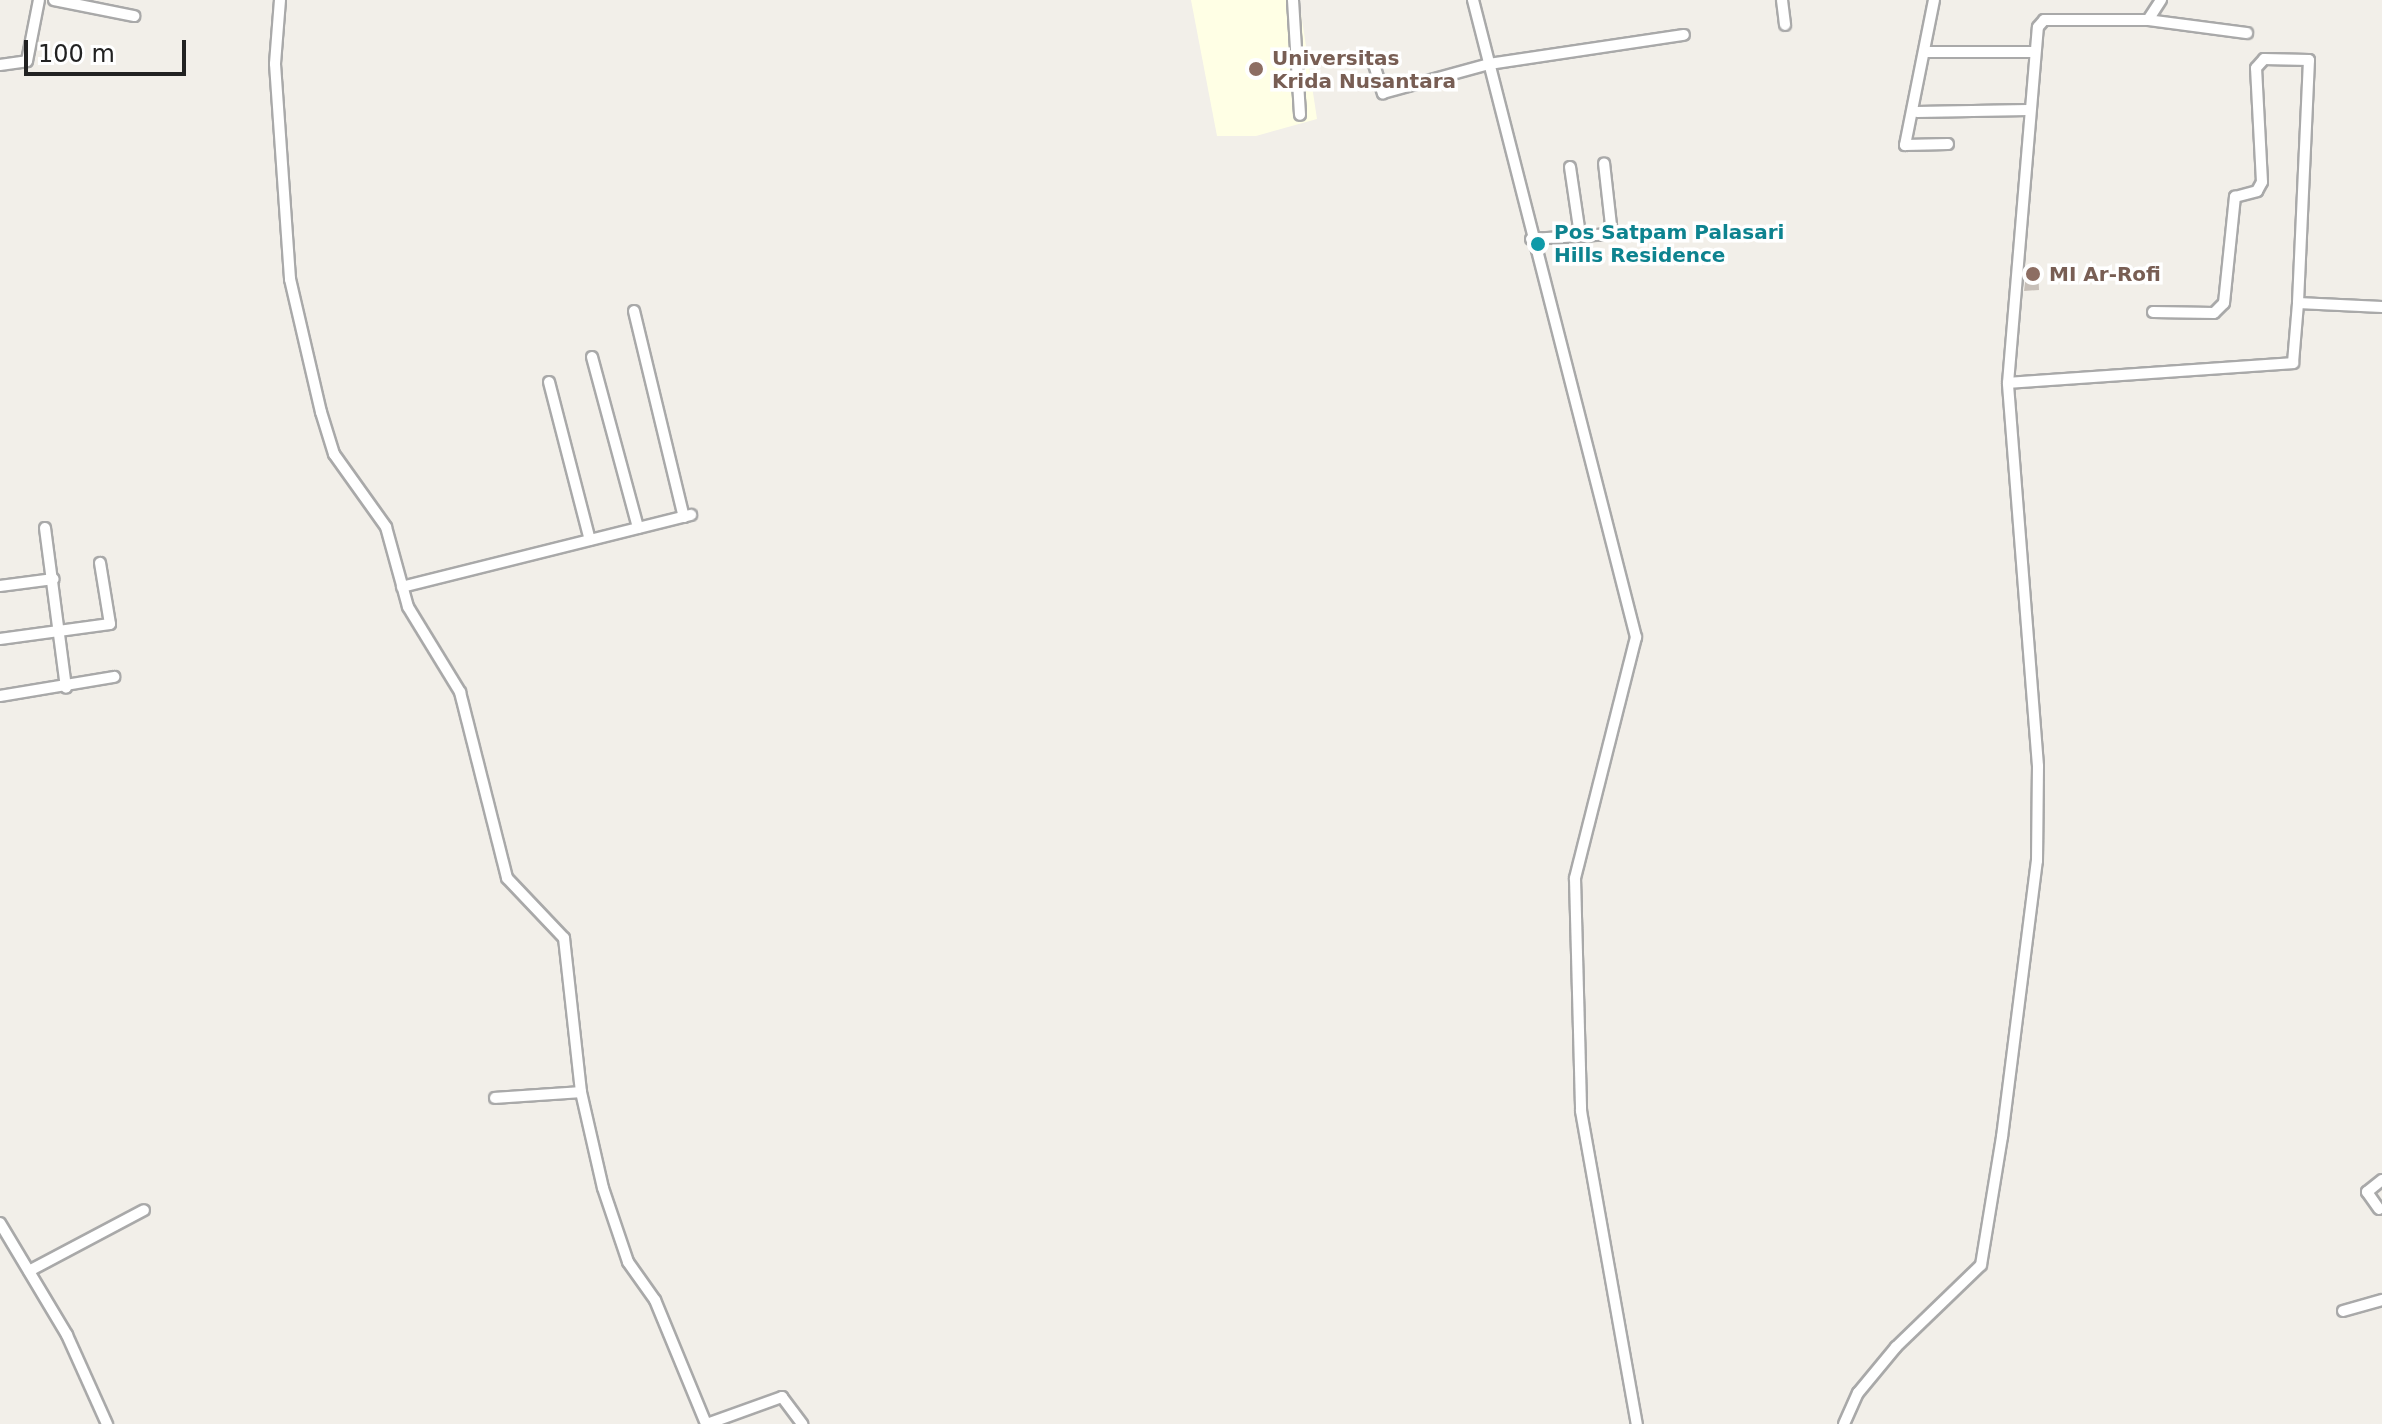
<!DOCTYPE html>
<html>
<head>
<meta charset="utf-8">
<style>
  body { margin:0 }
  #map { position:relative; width:2382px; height:1424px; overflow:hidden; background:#f2efe9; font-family:"DejaVu Sans",sans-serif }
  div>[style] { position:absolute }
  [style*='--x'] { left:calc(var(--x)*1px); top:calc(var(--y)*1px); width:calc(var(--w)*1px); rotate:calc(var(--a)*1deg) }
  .education>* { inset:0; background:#ffffe5 }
  .building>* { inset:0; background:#c7bfb8 }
  .roads { filter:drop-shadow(2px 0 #a9a9a9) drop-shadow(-2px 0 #a9a9a9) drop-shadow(0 2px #a9a9a9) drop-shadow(0 -2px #a9a9a9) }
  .minor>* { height:10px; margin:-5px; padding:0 5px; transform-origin:5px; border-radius:5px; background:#fff }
  .dots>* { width:22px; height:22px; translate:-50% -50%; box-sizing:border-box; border:4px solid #fff; border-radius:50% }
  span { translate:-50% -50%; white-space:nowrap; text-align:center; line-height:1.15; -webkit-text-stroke:7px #fff; paint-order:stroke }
  .education-label { font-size:20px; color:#785e54; font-weight:700 }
  .left { translate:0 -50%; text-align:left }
  .culture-label { font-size:20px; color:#0d838f; font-weight:700 }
  .scale { position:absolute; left:24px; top:40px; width:162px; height:36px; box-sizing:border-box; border:4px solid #222; border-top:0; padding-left:10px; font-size:24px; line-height:28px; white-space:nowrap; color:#222; -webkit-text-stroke:6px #fff; paint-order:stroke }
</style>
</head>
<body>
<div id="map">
  <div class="education">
    <i style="clip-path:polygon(1191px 0,1299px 0,1317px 119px,1256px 136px,1217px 136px)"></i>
  </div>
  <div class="building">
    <i style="clip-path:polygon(2038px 266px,2039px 290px,2024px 291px,2027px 267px)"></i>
  </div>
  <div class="roads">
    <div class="minor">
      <i style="--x:54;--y:0;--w:82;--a:11.3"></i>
      <i style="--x:280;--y:0;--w:64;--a:94.5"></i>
      <i style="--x:275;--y:64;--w:216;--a:86"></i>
      <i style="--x:290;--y:279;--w:137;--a:76.9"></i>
      <i style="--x:321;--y:412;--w:44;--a:72.8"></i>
      <i style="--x:334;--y:454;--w:90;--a:54.5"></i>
      <i style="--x:386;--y:527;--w:83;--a:74.6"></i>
      <i style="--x:408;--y:607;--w:100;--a:58.5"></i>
      <i style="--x:460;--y:692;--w:192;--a:75.8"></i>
      <i style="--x:507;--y:878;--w:83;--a:46.5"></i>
      <i style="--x:564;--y:938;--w:155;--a:83.7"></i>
      <i style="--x:581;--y:1092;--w:98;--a:77.1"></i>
      <i style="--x:603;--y:1188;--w:78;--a:71.3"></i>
      <i style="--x:628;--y:1262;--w:47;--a:54.6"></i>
      <i style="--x:655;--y:1300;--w:134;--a:67.6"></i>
      <i style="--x:1293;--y:0;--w:115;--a:86.5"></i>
      <i style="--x:1473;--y:0;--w:658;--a:75.65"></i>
      <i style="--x:1636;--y:637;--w:249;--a:104.2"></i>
      <i style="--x:1575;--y:878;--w:233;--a:88.5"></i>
      <i style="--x:1581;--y:1111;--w:318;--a:79.9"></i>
      <i style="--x:1782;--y:0;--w:25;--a:83"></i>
      <i style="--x:1934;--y:0;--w:148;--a:101.3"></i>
      <i style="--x:1905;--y:145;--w:43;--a:-1.3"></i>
      <i style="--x:2148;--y:20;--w:100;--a:7.5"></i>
      <i style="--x:1927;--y:52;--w:106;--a:0"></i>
      <i style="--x:1373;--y:61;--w:34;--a:73"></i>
      <i style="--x:1383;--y:93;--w:110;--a:-15.3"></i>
      <i style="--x:1489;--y:64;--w:197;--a:-8.5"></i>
      <i style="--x:0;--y:65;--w:27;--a:-8"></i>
      <i style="--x:27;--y:61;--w:62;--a:-78.9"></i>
      <i style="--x:1917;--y:112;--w:111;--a:-1"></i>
      <i style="--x:1570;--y:167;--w:69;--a:81.6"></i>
      <i style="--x:1531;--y:239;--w:81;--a:-3.5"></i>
      <i style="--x:1612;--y:234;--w:71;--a:-96.4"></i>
      <i style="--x:634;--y:311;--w:212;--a:76.4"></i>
      <i style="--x:2153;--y:312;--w:61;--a:0.9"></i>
      <i style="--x:2214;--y:313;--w:14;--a:-45"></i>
      <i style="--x:2224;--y:303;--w:107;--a:-84.1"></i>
      <i style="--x:2235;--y:197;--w:23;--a:-15"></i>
      <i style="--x:2257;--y:191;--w:10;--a:-61"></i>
      <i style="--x:2262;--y:182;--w:114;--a:-93"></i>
      <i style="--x:2256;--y:68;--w:12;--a:-48"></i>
      <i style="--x:2264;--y:59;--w:45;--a:1.3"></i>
      <i style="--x:2309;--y:60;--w:243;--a:92.6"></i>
      <i style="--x:592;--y:357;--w:177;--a:74.9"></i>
      <i style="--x:549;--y:382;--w:163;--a:75.5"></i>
      <i style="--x:2008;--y:383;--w:286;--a:-4"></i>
      <i style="--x:2293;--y:363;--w:60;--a:-85.2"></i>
      <i style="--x:2298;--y:303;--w:84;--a:2.7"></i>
      <i style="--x:45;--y:528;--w:161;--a:82.5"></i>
      <i style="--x:0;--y:586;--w:54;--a:-7.4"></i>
      <i style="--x:402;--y:587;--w:298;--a:-14"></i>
      <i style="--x:0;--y:639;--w:111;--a:-7.8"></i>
      <i style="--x:110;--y:624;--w:62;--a:-99.3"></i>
      <i style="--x:0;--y:696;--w:116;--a:-9.5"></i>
      <i style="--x:495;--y:1098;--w:86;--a:-4"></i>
      <i style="--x:2379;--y:1209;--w:21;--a:-125"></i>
      <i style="--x:2367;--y:1192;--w:19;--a:-39"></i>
      <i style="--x:0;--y:1223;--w:131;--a:59.1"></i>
      <i style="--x:67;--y:1335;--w:98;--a:65.8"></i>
      <i style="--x:29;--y:1271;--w:130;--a:-27.9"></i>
      <i style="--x:2343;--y:1311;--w:41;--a:-15.8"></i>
      <i style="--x:707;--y:1424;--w:80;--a:-19.8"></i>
      <i style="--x:782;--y:1397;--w:34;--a:53"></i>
      <i style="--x:1844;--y:1424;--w:34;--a:-66"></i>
      <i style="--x:1858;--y:1393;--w:60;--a:-50.4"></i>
      <i style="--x:1896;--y:1347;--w:118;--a:-44"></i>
      <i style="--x:1981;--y:1265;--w:130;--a:-80.7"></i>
      <i style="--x:2002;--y:1137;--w:278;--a:-82.8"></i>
      <i style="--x:2037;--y:861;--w:95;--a:-89.4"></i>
      <i style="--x:2038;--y:766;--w:384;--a:-94.5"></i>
      <i style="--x:2008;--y:383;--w:357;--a:-85.2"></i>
      <i style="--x:2038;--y:27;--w:9;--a:-49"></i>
      <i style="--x:2044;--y:20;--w:104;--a:0"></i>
      <i style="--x:2148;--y:20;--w:24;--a:-57"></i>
    </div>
  </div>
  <div class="dots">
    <i style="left:1256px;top:69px;background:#8d6e63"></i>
    <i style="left:1538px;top:244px;background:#0f9aa8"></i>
    <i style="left:2033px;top:274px;background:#8d6e63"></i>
  </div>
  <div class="education-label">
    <span class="left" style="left:1272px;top:70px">Universitas<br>Krida Nusantara</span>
    <span class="left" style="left:2049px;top:274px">MI Ar-Rofi</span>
  </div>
  <div class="culture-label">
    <span class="left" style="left:1554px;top:244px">Pos Satpam Palasari<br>Hills Residence</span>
  </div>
  <div class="scale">100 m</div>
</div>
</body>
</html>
